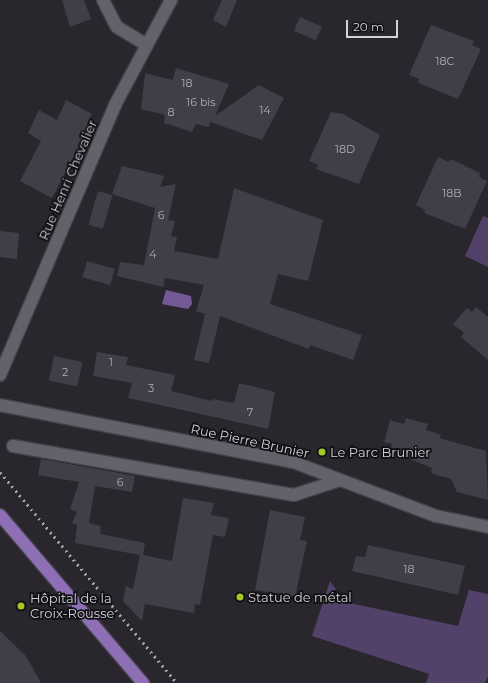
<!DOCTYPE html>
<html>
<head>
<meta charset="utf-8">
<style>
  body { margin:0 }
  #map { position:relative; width:488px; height:683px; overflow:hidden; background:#29262e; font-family:Montserrat,sans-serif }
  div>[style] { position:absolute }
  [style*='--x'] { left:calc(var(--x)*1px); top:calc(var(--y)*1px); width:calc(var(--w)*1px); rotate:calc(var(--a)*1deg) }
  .green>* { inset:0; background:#52426a }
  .water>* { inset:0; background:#735a97 }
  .building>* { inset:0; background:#413e47; transform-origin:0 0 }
  .roads { filter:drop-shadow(1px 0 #444148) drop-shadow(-1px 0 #444148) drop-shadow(0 1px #444148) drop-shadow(0 -1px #444148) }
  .minor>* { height:12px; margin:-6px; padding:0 6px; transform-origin:6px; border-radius:6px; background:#64616a }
  .major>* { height:12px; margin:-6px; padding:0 6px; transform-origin:6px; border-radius:6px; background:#8e6fb6 }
  .rail>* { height:3px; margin-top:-1.5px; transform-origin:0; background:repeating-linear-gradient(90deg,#a4a2a9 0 2px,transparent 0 6px) }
  .dots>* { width:11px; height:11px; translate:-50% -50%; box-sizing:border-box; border:2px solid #111014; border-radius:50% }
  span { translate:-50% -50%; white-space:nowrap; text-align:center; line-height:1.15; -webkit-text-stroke:3.5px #111014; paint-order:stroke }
  .number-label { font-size:11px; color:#aeacb3 }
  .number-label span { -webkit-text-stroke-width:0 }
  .street-label { font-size:13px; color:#d3d1d7 }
  .poi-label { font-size:13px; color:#d3d1d7 }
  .left { translate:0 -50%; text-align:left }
  .scale { position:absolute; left:346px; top:20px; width:52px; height:18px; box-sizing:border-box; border:2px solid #d3d1d7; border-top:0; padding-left:5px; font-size:12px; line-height:14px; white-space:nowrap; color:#d3d1d7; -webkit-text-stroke:3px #111014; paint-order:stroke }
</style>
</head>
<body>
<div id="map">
  <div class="green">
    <i style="clip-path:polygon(483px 216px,488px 218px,488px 267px,465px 256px)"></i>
    <i style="clip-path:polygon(330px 581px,345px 602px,458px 626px,469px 590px,488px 594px,488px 676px,485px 683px,426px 683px,429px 674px,312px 636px)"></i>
  </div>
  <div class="water">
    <i style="clip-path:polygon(166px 290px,191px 296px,192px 304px,188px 309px,162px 304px)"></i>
  </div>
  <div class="building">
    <i style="clip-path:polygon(62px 0,84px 0,91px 19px,70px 27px)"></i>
    <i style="clip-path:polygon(222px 0,237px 0,226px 27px,213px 20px)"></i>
    <i style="left:300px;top:17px;width:24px;height:15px;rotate:24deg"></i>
    <i style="clip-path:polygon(431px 25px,474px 41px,472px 45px,481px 49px,458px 99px,418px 83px,419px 79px,409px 75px)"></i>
    <i style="clip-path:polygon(176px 68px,229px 84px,215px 116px,259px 85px,284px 98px,262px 140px,210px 122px,209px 127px,196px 124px,192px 132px,164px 123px,165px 115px,141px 109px,145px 73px,173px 80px)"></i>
    <i style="clip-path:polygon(66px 100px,92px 114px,87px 124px,90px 125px,52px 198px,20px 181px,41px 141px,28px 133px,39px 110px,57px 120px)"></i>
    <i style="clip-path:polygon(331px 112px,343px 114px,380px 135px,359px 184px,316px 169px,318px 165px,309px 161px)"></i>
    <i style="clip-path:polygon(438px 157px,449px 162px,451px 159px,480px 173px,479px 177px,487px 181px,465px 229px,424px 213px,425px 210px,416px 205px)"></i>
    <i style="clip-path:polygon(122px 166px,164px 176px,160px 187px,176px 184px,168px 220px,175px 221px,171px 236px,177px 237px,174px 251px,218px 259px,234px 188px,323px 220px,308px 281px,278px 274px,270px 304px,362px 335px,353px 360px,310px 345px,309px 349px,220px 316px,209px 363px,194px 360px,205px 314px,196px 311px,204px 285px,165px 278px,163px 287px,117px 276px,120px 262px,144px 265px,155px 208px,112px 194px)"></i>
    <i style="left:98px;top:191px;width:15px;height:35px;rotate:16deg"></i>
    <i style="clip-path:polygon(0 231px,19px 233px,17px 259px,0 257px)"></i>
    <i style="left:87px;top:261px;width:29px;height:17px;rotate:16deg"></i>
    <i style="clip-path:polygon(476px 307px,488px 317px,488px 360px,461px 337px,464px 333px,453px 324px,467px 308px,472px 312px)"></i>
    <i style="clip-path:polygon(97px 352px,128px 357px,126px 365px,175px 375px,171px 391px,212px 401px,212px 399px,234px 403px,239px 383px,275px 392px,268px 429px,128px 398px,132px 383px,93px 376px)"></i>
    <i style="left:54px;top:356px;width:29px;height:25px;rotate:12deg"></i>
    <i style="clip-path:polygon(406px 418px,428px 424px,426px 430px,441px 435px,439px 438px,486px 451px,488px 500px,457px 492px,451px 479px,431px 473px,432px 468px,390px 451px,392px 444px,384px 442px,390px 420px,404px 424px)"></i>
    <i style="clip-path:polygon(41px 459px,135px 476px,132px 492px,95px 486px,89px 523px,101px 526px,100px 534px,145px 543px,143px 555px,172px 561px,183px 498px,214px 503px,211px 515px,229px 518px,225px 537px,213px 535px,200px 605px,195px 604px,194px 613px,145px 604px,142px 621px,123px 601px,126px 586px,133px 589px,140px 555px,75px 543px,77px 525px,72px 523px,77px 512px,70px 509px,79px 482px,38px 475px)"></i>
    <i style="clip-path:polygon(270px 510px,305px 517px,300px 540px,307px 541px,295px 597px,255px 590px)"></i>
    <i style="clip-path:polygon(368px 545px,465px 566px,458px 595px,352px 571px,356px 556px,365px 557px)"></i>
    <i style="clip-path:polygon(0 631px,26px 656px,41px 683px,0 683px)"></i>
  </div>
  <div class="roads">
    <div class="minor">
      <i style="--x:103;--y:0;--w:30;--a:63"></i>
      <i style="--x:117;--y:27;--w:35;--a:31"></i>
      <i style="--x:0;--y:375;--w:293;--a:-66.9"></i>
      <i style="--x:115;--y:105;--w:119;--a:-61.9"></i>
      <i style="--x:0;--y:405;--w:298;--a:11"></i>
      <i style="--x:293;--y:462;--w:153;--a:20.7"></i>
      <i style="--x:436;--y:516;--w:53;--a:11.9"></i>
      <i style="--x:13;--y:446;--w:285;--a:9.9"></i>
      <i style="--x:294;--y:495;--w:48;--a:-18.1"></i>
    </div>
    <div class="major">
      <i style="--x:0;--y:515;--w:221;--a:49.6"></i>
    </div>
  </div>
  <div class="rail">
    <i style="--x:0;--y:472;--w:275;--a:50"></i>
  </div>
  <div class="dots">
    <i style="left:322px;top:452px;background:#a4c825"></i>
    <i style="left:240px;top:597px;background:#a4c825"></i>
    <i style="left:21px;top:606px;background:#a4c825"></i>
  </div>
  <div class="number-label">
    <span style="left:445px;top:61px">18C</span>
    <span style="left:187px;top:83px">18</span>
    <span style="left:201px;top:102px">16 bis</span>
    <span style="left:265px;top:110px">14</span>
    <span style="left:171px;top:112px">8</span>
    <span style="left:345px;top:149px">18D</span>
    <span style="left:452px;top:193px">18B</span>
    <span style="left:161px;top:215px">6</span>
    <span style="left:153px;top:254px">4</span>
    <span style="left:111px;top:362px">1</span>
    <span style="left:65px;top:372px">2</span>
    <span style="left:151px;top:388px">3</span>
    <span style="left:250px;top:412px">7</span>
    <span style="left:120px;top:482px">6</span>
    <span style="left:409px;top:569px">18</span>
  </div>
  <div class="street-label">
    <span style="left:68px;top:180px;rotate:-67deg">Rue Henri Chevalier</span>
    <span style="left:250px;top:441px;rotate:12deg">Rue Pierre Brunier</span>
  </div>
  <div class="poi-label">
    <span class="left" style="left:330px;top:452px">Le Parc Brunier</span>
    <span class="left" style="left:248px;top:597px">Statue de métal</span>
    <span class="left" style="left:30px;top:606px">Hôpital de la<br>Croix-Rousse</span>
  </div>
  <div class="scale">20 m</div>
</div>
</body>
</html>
